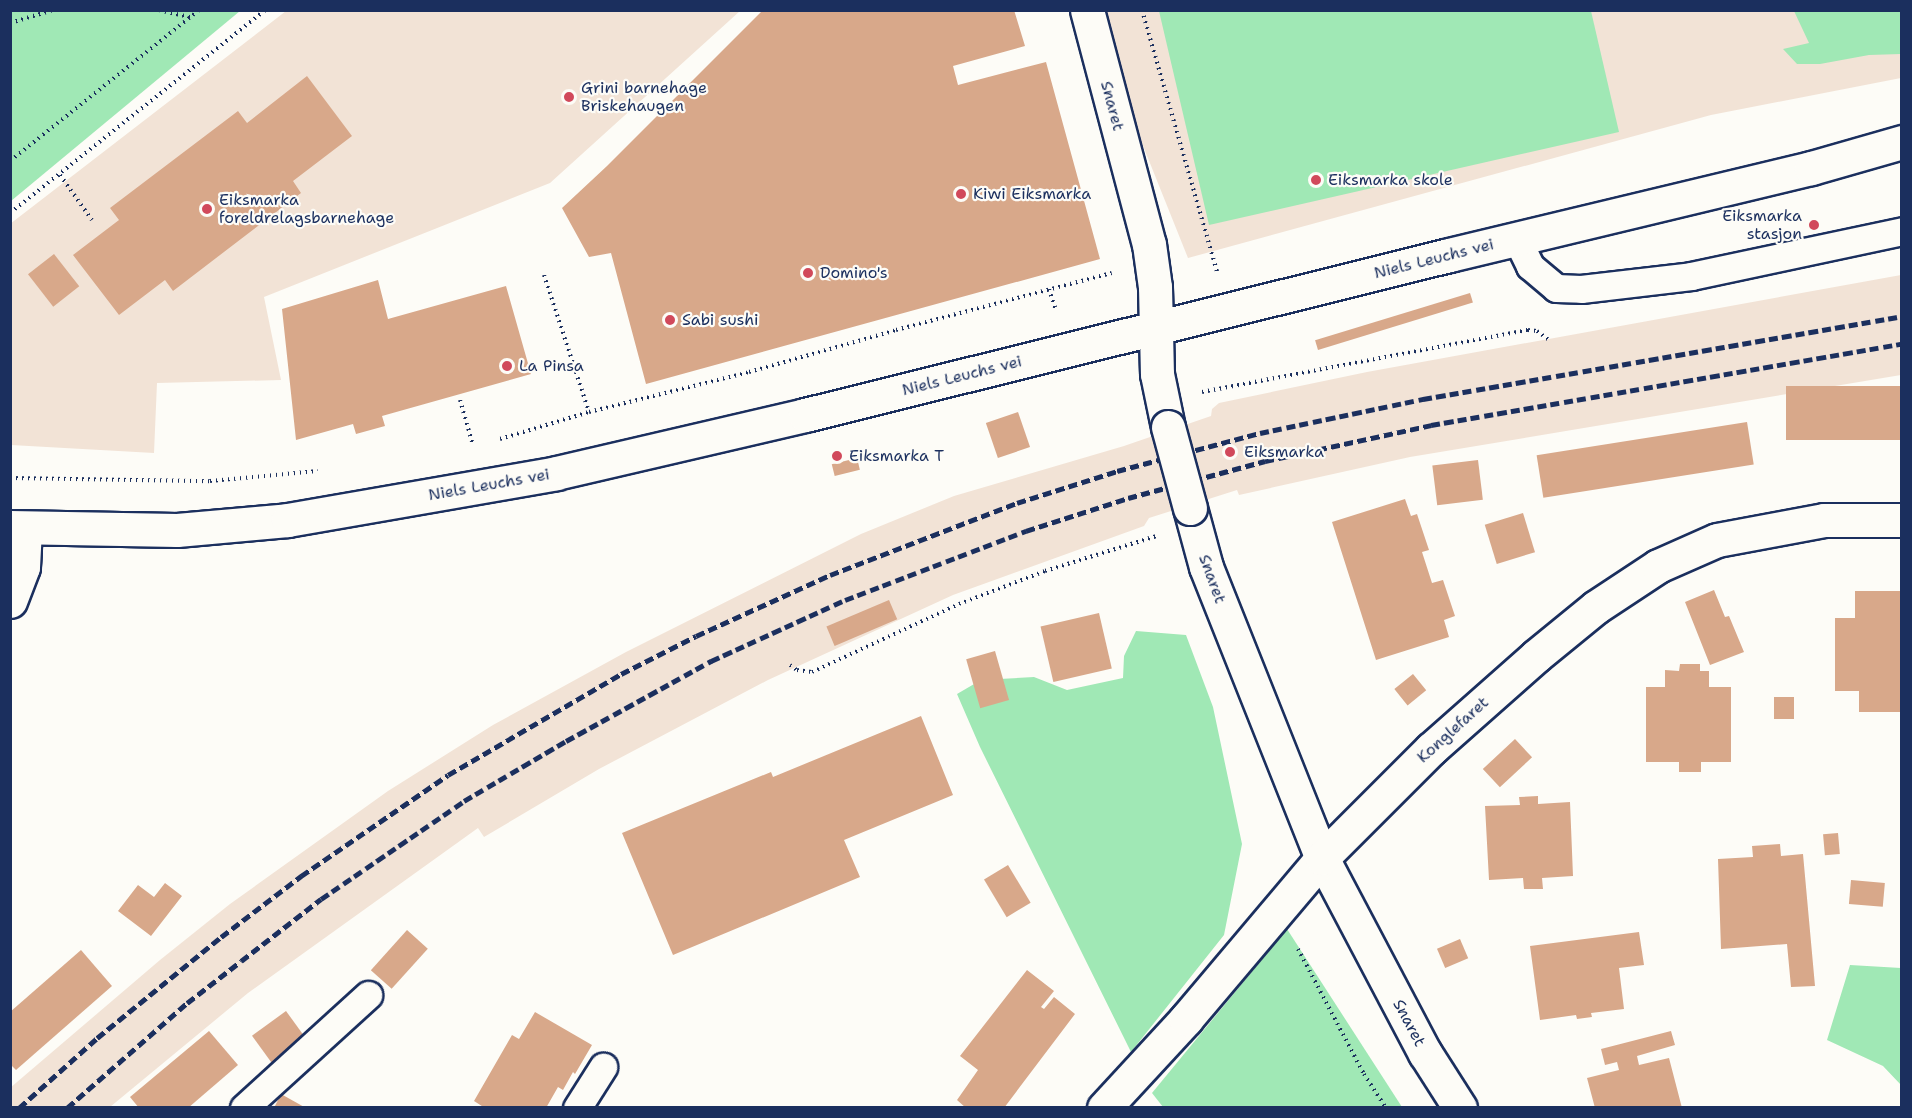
<!DOCTYPE html>
<html>
<head>
<meta charset="utf-8">
<style>
  body { margin:0 }
  #map { position:relative; width:1912px; height:1118px; overflow:hidden; background:#fdfcf7; font-family:"Shantell Sans",sans-serif }
  div>[style] { position:absolute }
  [style*='--x'] { left:calc(var(--x)*1px); top:calc(var(--y)*1px); width:calc(var(--w)*1px); rotate:calc(var(--a)*1deg) }
  .built>* { inset:0; background:#f2e3d6 }
  .green>* { inset:0; background:#a0e8b5 }
  .building>* { inset:0; background:#d8a88a; transform-origin:0 0 }
  .path>* { height:4px; margin-top:-2px; transform-origin:0; background:repeating-linear-gradient(90deg,#1b2f5e 0 1.5px,transparent 0 6px) }
  .roads { filter:drop-shadow(2px 0 #1b2f5e) drop-shadow(-2px 0 #1b2f5e) drop-shadow(0 2px #1b2f5e) drop-shadow(0 -2px #1b2f5e) }
  .service>* { height:27px; margin:-13.5px; padding:0 13.5px; transform-origin:13.5px; border-radius:13.5px; background:#fdfcf7 }
  .minor>* { height:33px; margin:-16.5px; padding:0 16.5px; transform-origin:16.5px; border-radius:16.5px; background:#fdfcf7 }
  .tertiary>* { height:33px; margin:-16.5px; padding:0 16.5px; transform-origin:16.5px; border-radius:16.5px; background:#fdfcf7 }
  .rail>* { height:4.5px; margin-top:-2.25px; transform-origin:0; background:repeating-linear-gradient(90deg,#1b2f5e 0 9px,transparent 0 13.5px) }
  .bridges { filter:drop-shadow(2px 0 #1b2f5e) drop-shadow(-2px 0 #1b2f5e) drop-shadow(0 2px #1b2f5e) drop-shadow(0 -2px #1b2f5e) }
  .minor-bridge>* { height:33px; margin:-16.5px; padding:0 16.5px; transform-origin:16.5px; border-radius:16.5px; background:#fdfcf7 }
  .dots>* { width:16px; height:16px; translate:-50% -50%; box-sizing:border-box; border:3px solid #fdfcf7; border-radius:50% }
  span { translate:-50% -50%; white-space:nowrap; text-align:center; line-height:1.15; -webkit-text-stroke:4.5px #fdfcf7; paint-order:stroke }
  .poi-label { font-size:16px; color:#1b2f5e }
  .left { translate:0 -50%; text-align:left }
  .right { translate:-100% -50%; text-align:right }
  .street-label { font-size:16px; color:#1b2f5e }
  .frame { position:absolute; inset:0; border:12px solid #1b2f5e; pointer-events:none }
</style>
</head>
<body>
<div id="map">
  <div class="built">
    <i style="clip-path:polygon(286px 11px,740px 11px,550px 183px,264px 297px,281px 380px,157px 383px,154px 453px,11px 445px,10px 224px)"></i>
    <i style="clip-path:polygon(1089px 11px,1901px 11px,1901px 78px,1711px 115px,1188px 258px)"></i>
    <i style="clip-path:polygon(1901px 275px,1901px 375px,1410px 457px,1239px 495px,1237px 490px,1149px 518px,1144px 526px,953px 595px,768px 680px,599px 769px,484px 837px,478px 828px,248px 993px,110px 1107px,11px 1107px,10px 1088px,160px 960px,230px 904px,388px 791px,493px 725px,626px 652px,861px 534px,954px 496px,1124px 446px,1211px 416px,1212px 409px,1219px 403px,1367px 372px)"></i>
  </div>
  <div class="green">
    <i style="clip-path:polygon(10px 11px,11px 10px,240px 11px,11px 201px)"></i>
    <i style="clip-path:polygon(1159px 11px,1591px 11px,1619px 132px,1209px 225px)"></i>
    <i style="clip-path:polygon(1794px 11px,1901px 11px,1901px 54px,1869px 55px,1820px 64px,1797px 64px,1783px 49px,1809px 43px)"></i>
    <i style="clip-path:polygon(1136px 631px,1186px 635px,1213px 707px,1242px 844px,1224px 935px,1131px 1052px,980px 747px,957px 694px,981px 680px,1034px 677px,1067px 690px,1123px 678px,1124px 656px)"></i>
    <i style="clip-path:polygon(1287px 929px,1402px 1107px,1163px 1107px,1152px 1093px)"></i>
    <i style="clip-path:polygon(1850px 965px,1901px 968px,1901px 1085px,1883px 1066px,1827px 1040px)"></i>
  </div>
  <div class="building">
    <i style="clip-path:polygon(763px 10px,1014px 10px,1025px 46px,953px 66px,958px 85px,1046px 62px,1100px 259px,646px 384px,611px 253px,589px 257px,562px 208px,607px 166px)"></i>
    <i style="clip-path:polygon(307px 76px,352px 136px,293px 181px,301px 193px,173px 291px,165px 280px,119px 315px,73px 255px,119px 220px,110px 208px,238px 111px,247px 123px)"></i>
    <i style="left:54px;top:254px;width:41px;height:33px;rotate:52deg"></i>
    <i style="clip-path:polygon(378px 280px,388px 319px,506px 286px,531px 374px,382px 416px,385px 426px,356px 434px,353px 424px,296px 440px,282px 309px)"></i>
    <i style="left:1470px;top:293px;width:10px;height:162px;rotate:73deg"></i>
    <i style="left:1902px;top:386px;width:54px;height:116px;rotate:90deg"></i>
    <i style="left:1018px;top:412px;width:37px;height:34px;rotate:71deg"></i>
    <i style="left:1747px;top:422px;width:43px;height:213px;rotate:81deg"></i>
    <i style="left:857px;top:458px;width:12px;height:26px;rotate:76deg"></i>
    <i style="left:1478px;top:460px;width:40px;height:46px;rotate:83deg"></i>
    <i style="clip-path:polygon(1405px 499px,1411px 516px,1417px 514px,1429px 550px,1422px 552px,1432px 583px,1443px 580px,1455px 616px,1444px 620px,1449px 637px,1376px 660px,1332px 522px)"></i>
    <i style="left:1523px;top:513px;width:41px;height:40px;rotate:73deg"></i>
    <i style="clip-path:polygon(1714px 590px,1725px 617px,1729px 616px,1744px 652px,1710px 665px,1685px 602px)"></i>
    <i style="clip-path:polygon(1855px 591px,1902px 591px,1902px 712px,1859px 712px,1859px 691px,1835px 691px,1835px 618px,1855px 618px)"></i>
    <i style="left:889px;top:600px;width:21px;height:68px;rotate:67deg"></i>
    <i style="left:1099px;top:613px;width:57px;height:60px;rotate:77deg"></i>
    <i style="left:995px;top:651px;width:51px;height:30px;rotate:74deg"></i>
    <i style="clip-path:polygon(1680px 664px,1700px 664px,1700px 671px,1709px 671px,1709px 687px,1731px 687px,1731px 762px,1701px 762px,1701px 772px,1679px 772px,1679px 762px,1646px 762px,1646px 687px,1665px 687px,1665px 670px,1679px 671px)"></i>
    <i style="left:1413px;top:674px;width:21px;height:24px;rotate:51deg"></i>
    <i style="left:1774px;top:697px;width:20px;height:22px"></i>
    <i style="clip-path:polygon(921px 716px,953px 795px,844px 840px,860px 877px,673px 955px,622px 833px,771px 772px,773px 777px)"></i>
    <i style="left:1515px;top:739px;width:25px;height:44px;rotate:47deg"></i>
    <i style="clip-path:polygon(1538px 796px,1538px 804px,1570px 802px,1573px 876px,1542px 878px,1543px 889px,1524px 889px,1523px 878px,1489px 880px,1485px 806px,1520px 805px,1519px 797px)"></i>
    <i style="left:1838px;top:833px;width:21px;height:15px;rotate:85deg"></i>
    <i style="clip-path:polygon(1780px 844px,1781px 856px,1803px 854px,1815px 986px,1791px 987px,1787px 944px,1721px 949px,1718px 859px,1753px 857px,1752px 846px)"></i>
    <i style="left:1008px;top:865px;width:44px;height:28px;rotate:59deg"></i>
    <i style="left:1851px;top:880px;width:34px;height:24px;rotate:5deg"></i>
    <i style="clip-path:polygon(165px 883px,182px 896px,151px 936px,118px 911px,138px 885px,154px 897px)"></i>
    <i style="left:407px;top:930px;width:28px;height:54px;rotate:42deg"></i>
    <i style="clip-path:polygon(1639px 932px,1644px 965px,1619px 968px,1624px 1009px,1591px 1013px,1592px 1017px,1577px 1019px,1576px 1015px,1540px 1020px,1530px 946px)"></i>
    <i style="left:1460px;top:939px;width:21px;height:25px;rotate:67deg"></i>
    <i style="clip-path:polygon(81px 950px,112px 986px,16px 1070px,10px 1064px,10px 1012px)"></i>
    <i style="clip-path:polygon(1027px 970px,1054px 991px,1041px 1007px,1044px 1009px,1054px 997px,1075px 1014px,1004px 1108px,966px 1108px,957px 1100px,978px 1070px,960px 1056px)"></i>
    <i style="left:286px;top:1011px;width:42px;height:42px;rotate:54deg"></i>
    <i style="clip-path:polygon(535px 1012px,592px 1045px,575px 1074px,573px 1072px,563px 1090px,558px 1087px,546px 1108px,485px 1108px,474px 1101px,512px 1035px,519px 1039px)"></i>
    <i style="clip-path:polygon(209px 1031px,238px 1065px,188px 1108px,139px 1108px,130px 1097px)"></i>
    <i style="clip-path:polygon(1671px 1031px,1675px 1045px,1637px 1056px,1639px 1065px,1669px 1058px,1682px 1108px,1595px 1108px,1587px 1078px,1619px 1070px,1617px 1062px,1605px 1065px,1601px 1049px)"></i>
    <i style="clip-path:polygon(281px 1094px,306px 1108px,274px 1108px)"></i>
  </div>
  <div class="path">
    <i style="--x:159;--y:10;--w:32;--a:13"></i>
    <i style="--x:1142;--y:10;--w:273;--a:74"></i>
    <i style="--x:10;--y:23;--w:45;--a:-16.8"></i>
    <i style="--x:10;--y:161;--w:242;--a:-38.6"></i>
    <i style="--x:60;--y:175;--w:55;--a:54.6"></i>
    <i style="--x:10;--y:213;--w:326;--a:-38.5"></i>
    <i style="--x:544;--y:275;--w:144;--a:71.8"></i>
    <i style="--x:1049;--y:289;--w:23;--a:72"></i>
    <i style="--x:1202;--y:392;--w:332;--a:-10.8"></i>
    <i style="--x:1528;--y:330;--w:9;--a:6"></i>
    <i style="--x:1537;--y:331;--w:15;--a:37"></i>
    <i style="--x:460;--y:400;--w:47;--a:73.9"></i>
    <i style="--x:500;--y:439;--w:93;--a:-16.9"></i>
    <i style="--x:589;--y:412;--w:165;--a:-14"></i>
    <i style="--x:749;--y:372;--w:153;--a:-15.9"></i>
    <i style="--x:896;--y:330;--w:223;--a:-14.8"></i>
    <i style="--x:10;--y:478;--w:200;--a:0.9"></i>
    <i style="--x:210;--y:481;--w:108;--a:-5.3"></i>
    <i style="--x:790;--y:665;--w:9;--a:36"></i>
    <i style="--x:797;--y:670;--w:15;--a:8"></i>
    <i style="--x:812;--y:672;--w:162;--a:-24.8"></i>
    <i style="--x:959;--y:604;--w:92;--a:-21"></i>
    <i style="--x:1045;--y:571;--w:117;--a:-17.4"></i>
    <i style="--x:1298;--y:949;--w:141;--a:62.2"></i>
    <i style="--x:1364;--y:1074;--w:40;--a:57.1"></i>
  </div>
  <div class="roads">
    <div class="service">
      <i style="--x:1517;--y:239;--w:30;--a:64"></i>
      <i style="--x:1530;--y:266;--w:34;--a:40"></i>
      <i style="--x:1556;--y:288;--w:25;--a:2"></i>
      <i style="--x:1581;--y:289;--w:111;--a:-6.7"></i>
      <i style="--x:1691;--y:276;--w:216;--a:-12"></i>
      <i style="--x:244;--y:1108;--w:168;--a:-42.3"></i>
      <i style="--x:577;--y:1108;--w:49;--a:-57.6"></i>
    </div>
    <div class="minor">
      <i style="--x:1087;--y:10;--w:242;--a:75.2"></i>
      <i style="--x:1149;--y:244;--w:43;--a:82.1"></i>
      <i style="--x:1155;--y:287;--w:87;--a:88.7"></i>
      <i style="--x:1157;--y:374;--w:54;--a:78.3"></i>
      <i style="--x:1190;--y:508;--w:61;--a:74.8"></i>
      <i style="--x:1206;--y:567;--w:313;--a:68.3"></i>
      <i style="--x:1322;--y:858;--w:221;--a:62.2"></i>
      <i style="--x:1425;--y:1053;--w:65;--a:57.5"></i>
      <i style="--x:10;--y:601;--w:36;--a:-69"></i>
      <i style="--x:23;--y:567;--w:39;--a:-87"></i>
      <i style="--x:1104;--y:1108;--w:121;--a:-47.3"></i>
      <i style="--x:1186;--y:1019;--w:211;--a:-49.8"></i>
      <i style="--x:1322;--y:858;--w:154;--a:-45"></i>
      <i style="--x:1431;--y:749;--w:140;--a:-41.5"></i>
      <i style="--x:1536;--y:656;--w:77;--a:-39.2"></i>
      <i style="--x:1596;--y:607;--w:74;--a:-33.5"></i>
      <i style="--x:1658;--y:566;--w:64;--a:-23.8"></i>
      <i style="--x:1717;--y:540;--w:109;--a:-10.6"></i>
      <i style="--x:1824;--y:520;--w:78;--a:0"></i>
    </div>
    <div class="tertiary">
      <i style="--x:10;--y:527;--w:167;--a:1"></i>
      <i style="--x:177;--y:530;--w:111;--a:-5.1"></i>
      <i style="--x:288;--y:520;--w:272;--a:-9.9"></i>
      <i style="--x:556;--y:473;--w:256;--a:-13.1"></i>
      <i style="--x:805;--y:415;--w:664;--a:-13.95"></i>
      <i style="--x:1449;--y:255;--w:372;--a:-13.5"></i>
      <i style="--x:1811;--y:168;--w:95;--a:-15.9"></i>
    </div>
  </div>
  <div class="rail">
    <i style="--x:19;--y:1108;--w:105;--a:-41.9"></i>
    <i style="--x:97;--y:1038;--w:160;--a:-39.2"></i>
    <i style="--x:221;--y:937;--w:101;--a:-37.3"></i>
    <i style="--x:301;--y:876;--w:178;--a:-34.5"></i>
    <i style="--x:448;--y:775;--w:200;--a:-30.3"></i>
    <i style="--x:621;--y:674;--w:84;--a:-26.9"></i>
    <i style="--x:696;--y:636;--w:147;--a:-24.5"></i>
    <i style="--x:830;--y:575;--w:200;--a:-21.1"></i>
    <i style="--x:1017;--y:503;--w:105;--a:-17.7"></i>
    <i style="--x:1117;--y:471;--w:148;--a:-14.9"></i>
    <i style="--x:1260;--y:433;--w:167;--a:-11.8"></i>
    <i style="--x:1423;--y:399;--w:486;--a:-9.8"></i>
    <i style="--x:67;--y:1108;--w:159;--a:-41.2"></i>
    <i style="--x:187;--y:1003;--w:68;--a:-37.9"></i>
    <i style="--x:241;--y:961;--w:101;--a:-37.8"></i>
    <i style="--x:321;--y:899;--w:173;--a:-34.4"></i>
    <i style="--x:464;--y:801;--w:118;--a:-30.5"></i>
    <i style="--x:566;--y:741;--w:166;--a:-28.9"></i>
    <i style="--x:711;--y:661;--w:147;--a:-24.5"></i>
    <i style="--x:845;--y:600;--w:194;--a:-20.9"></i>
    <i style="--x:1026;--y:531;--w:107;--a:-17.9"></i>
    <i style="--x:1128;--y:498;--w:142;--a:-15.1"></i>
    <i style="--x:1265;--y:461;--w:170;--a:-12.2"></i>
    <i style="--x:1431;--y:425;--w:478;--a:-9.8"></i>
  </div>
  <div class="bridges">
    <div class="minor-bridge">
      <i style="--x:1168;--y:427;--w:84;--a:74.8"></i>
    </div>
  </div>
  <div class="dots">
    <i style="left:569px;top:97px;background:#d1495b"></i>
    <i style="left:1316px;top:180px;background:#d1495b"></i>
    <i style="left:961px;top:194px;background:#d1495b"></i>
    <i style="left:207px;top:209px;background:#d1495b"></i>
    <i style="left:1814px;top:225px;background:#d1495b"></i>
    <i style="left:808px;top:273px;background:#d1495b"></i>
    <i style="left:670px;top:320px;background:#d1495b"></i>
    <i style="left:507px;top:366px;background:#d1495b"></i>
    <i style="left:1230px;top:452px;background:#d1495b"></i>
    <i style="left:837px;top:456px;background:#d1495b"></i>
  </div>
  <div class="poi-label">
    <span class="left" style="left:581px;top:97px">Grini barnehage<br>Briskehaugen</span>
    <span class="left" style="left:1328px;top:180px">Eiksmarka skole</span>
    <span class="left" style="left:973px;top:194px">Kiwi Eiksmarka</span>
    <span class="left" style="left:219px;top:209px">Eiksmarka<br>foreldrelagsbarnehage</span>
    <span class="right" style="left:1802px;top:225px">Eiksmarka<br>stasjon</span>
    <span class="left" style="left:820px;top:273px">Domino's</span>
    <span class="left" style="left:682px;top:320px">Sabi sushi</span>
    <span class="left" style="left:519px;top:366px">La Pinsa</span>
    <span class="left" style="left:1244px;top:452px">Eiksmarka</span>
    <span class="left" style="left:849px;top:456px">Eiksmarka T</span>
  </div>
  <div class="street-label">
    <span style="left:1112px;top:106px;rotate:75deg">Snaret</span>
    <span style="left:1434px;top:259px;rotate:-14deg">Niels Leuchs vei</span>
    <span style="left:962px;top:376px;rotate:-14deg">Niels Leuchs vei</span>
    <span style="left:489px;top:485px;rotate:-10deg">Niels Leuchs vei</span>
    <span style="left:1212px;top:579px;rotate:70deg">Snaret</span>
    <span style="left:1453px;top:730px;rotate:-42deg">Konglefaret</span>
    <span style="left:1409px;top:1023px;rotate:62deg">Snaret</span>
  </div>
  <div class="frame"></div>
</div>
</body>
</html>
